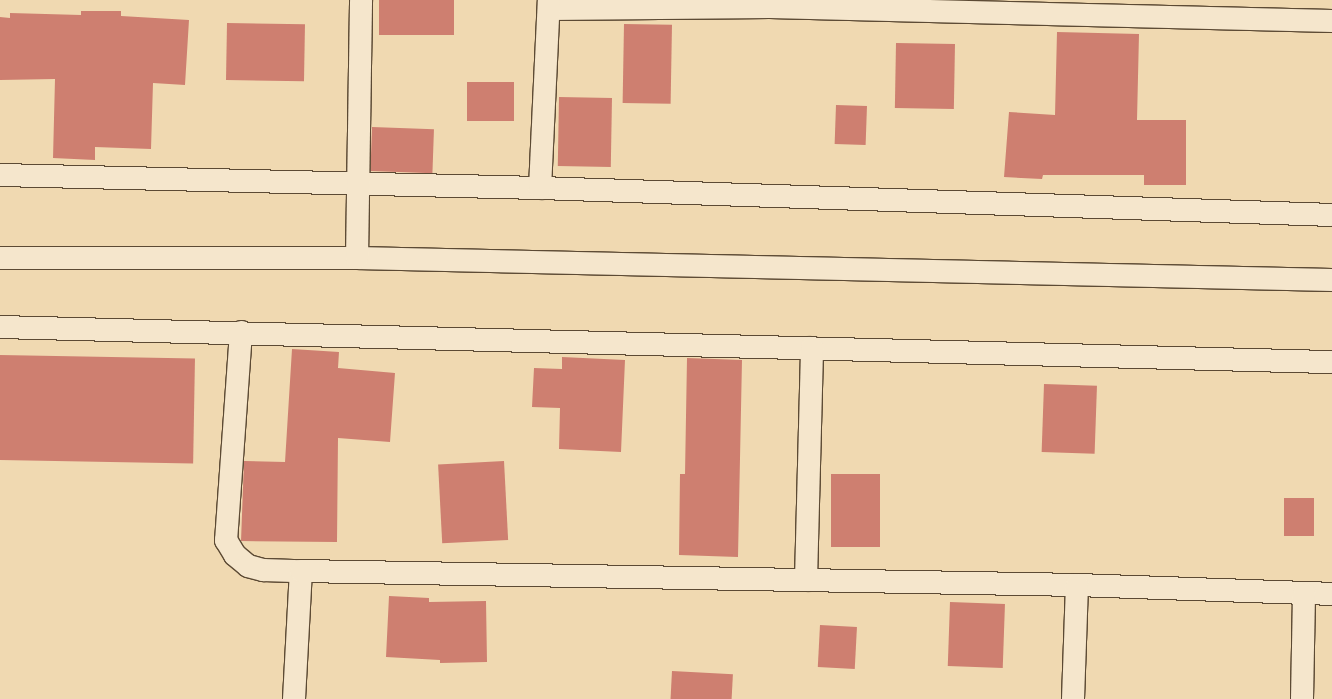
<!DOCTYPE html>
<html>
<head>
<meta charset="utf-8">
<style>
  body { margin:0 }
  #map { position:relative; width:1332px; height:699px; overflow:hidden; background:#f0d9b1; font-family:"IM FELL French Canon",serif }
  div>[style] { position:absolute }
  [style*='--x'] { left:calc(var(--x)*1px); top:calc(var(--y)*1px); width:calc(var(--w)*1px); rotate:calc(var(--a)*1deg) }
  .building>* { inset:0; background:#ce7f70; transform-origin:0 0 }
  .roads { filter:drop-shadow(1px 0 #5c4a34) drop-shadow(-1px 0 #5c4a34) drop-shadow(0 1px #5c4a34) drop-shadow(0 -1px #5c4a34) }
  .minor>* { height:22px; margin:-11px; padding:0 11px; transform-origin:11px; border-radius:11px; background:#f5e6cc }
  span { translate:-50% -50%; white-space:nowrap; text-align:center; line-height:1.15; -webkit-text-stroke:3px #f5e6cc; paint-order:stroke }
</style>
</head>
<body>
<div id="map">
  <div class="building">
    <i style="left:379px;top:0;width:75px;height:35px"></i>
    <i style="clip-path:polygon(81px 11px,121px 11px,121px 16px,189px 20px,185px 85px,153px 83px,151px 149px,95px 147px,95px 160px,53px 158px,55px 79px,0 80px,0 17px,10px 18px,10px 13px,81px 15px)"></i>
    <i style="left:227px;top:23px;width:78px;height:57px;rotate:1deg"></i>
    <i style="left:624px;top:24px;width:48px;height:79px;rotate:1deg"></i>
    <i style="clip-path:polygon(1057px 32px,1139px 34px,1137px 120px,1186px 120px,1186px 185px,1144px 185px,1144px 175px,1043px 175px,1042px 179px,1004px 177px,1009px 112px,1055px 115px)"></i>
    <i style="left:896px;top:43px;width:59px;height:65px;rotate:1deg"></i>
    <i style="left:467px;top:82px;width:47px;height:39px"></i>
    <i style="left:559px;top:97px;width:53px;height:69px;rotate:1deg"></i>
    <i style="left:836px;top:105px;width:31px;height:39px;rotate:2deg"></i>
    <i style="left:372px;top:127px;width:62px;height:44px;rotate:2deg"></i>
    <i style="clip-path:polygon(292px 349px,339px 352px,338px 368px,395px 373px,390px 442px,338px 438px,337px 542px,241px 541px,244px 461px,285px 462px)"></i>
    <i style="left:0;top:355px;width:195px;height:105px;rotate:1deg"></i>
    <i style="clip-path:polygon(562px 357px,625px 360px,621px 452px,559px 449px,560px 408px,532px 407px,534px 368px,562px 369px)"></i>
    <i style="clip-path:polygon(687px 358px,742px 360px,738px 557px,679px 555px,680px 474px,685px 474px)"></i>
    <i style="left:1044px;top:384px;width:53px;height:68px;rotate:2deg"></i>
    <i style="left:504px;top:461px;width:79px;height:66px;rotate:87deg"></i>
    <i style="left:831px;top:474px;width:49px;height:73px"></i>
    <i style="left:1284px;top:498px;width:30px;height:38px"></i>
    <i style="clip-path:polygon(389px 596px,429px 598px,429px 602px,486px 601px,487px 662px,440px 663px,440px 660px,386px 657px)"></i>
    <i style="left:950px;top:602px;width:55px;height:64px;rotate:2deg"></i>
    <i style="left:820px;top:625px;width:37px;height:42px;rotate:3deg"></i>
    <i style="left:672px;top:671px;width:61px;height:28px;rotate:3deg"></i>
  </div>
  <div class="roads">
    <div class="minor">
      <i style="--x:549;--y:9;--w:221;--a:-0.5"></i>
      <i style="--x:770;--y:7;--w:562;--a:1.43"></i>
      <i style="--x:0;--y:175;--w:540;--a:1.38"></i>
      <i style="--x:540;--y:188;--w:792;--a:1.95"></i>
      <i style="--x:540;--y:188;--w:188;--a:-87.3"></i>
      <i style="--x:0;--y:258;--w:357;--a:0"></i>
      <i style="--x:357;--y:258;--w:975;--a:1.29"></i>
      <i style="--x:357;--y:258;--w:258;--a:-89.1"></i>
      <i style="--x:0;--y:327;--w:1332;--a:1.51"></i>
      <i style="--x:241;--y:332;--w:209;--a:94.1"></i>
      <i style="--x:226;--y:540;--w:17;--a:59"></i>
      <i style="--x:235;--y:555;--w:17;--a:40"></i>
      <i style="--x:248;--y:566;--w:16;--a:15"></i>
      <i style="--x:263;--y:570;--w:38;--a:2"></i>
      <i style="--x:806;--y:580;--w:232;--a:-88.5"></i>
      <i style="--x:294;--y:699;--w:128;--a:-86.9"></i>
      <i style="--x:301;--y:571;--w:776;--a:1.03"></i>
      <i style="--x:1077;--y:585;--w:255;--a:2"></i>
      <i style="--x:1073;--y:699;--w:114;--a:-88"></i>
      <i style="--x:1302;--y:699;--w:105;--a:-88.9"></i>
    </div>
  </div>
</div>
</body>
</html>
